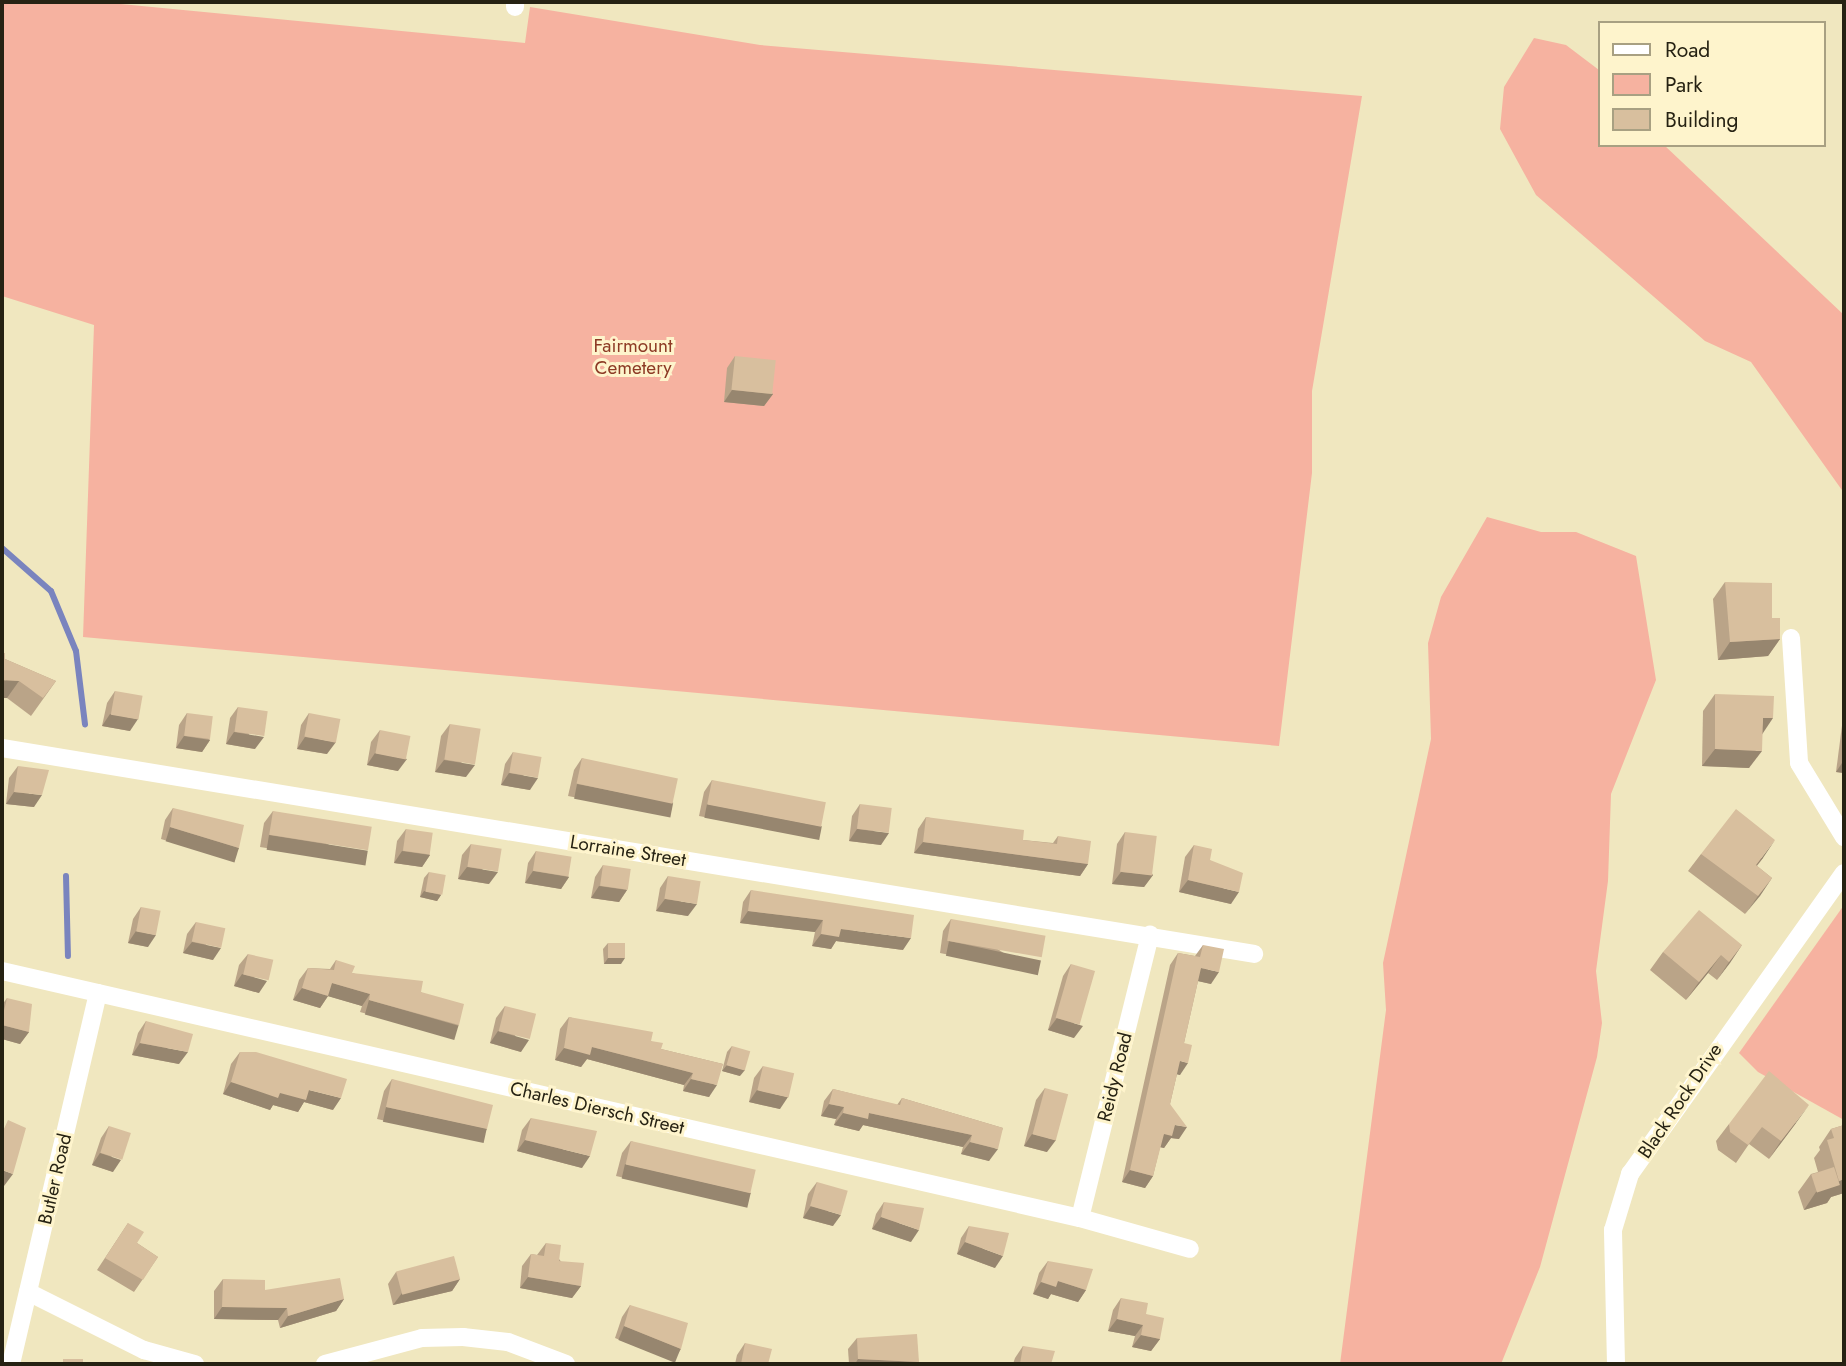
<!DOCTYPE html>
<html>
<head>
<meta charset="utf-8">
<style>
  body { margin:0 }
  #map { position:relative; width:1846px; height:1366px; overflow:hidden; background:#f0e7bf; font-family:Jost,sans-serif }
  div>[style] { position:absolute }
  [style*='--x'] { left:calc(var(--x)*1px); top:calc(var(--y)*1px); width:calc(var(--w)*1px); rotate:calc(var(--a)*1deg) }
  .green>* { inset:0; background:#f6b2a0 }
  .stream>* { height:6px; margin:-3px; padding:0 3px; transform-origin:3px; border-radius:3px; background:#7a84be }
  .street>* { height:18px; margin:-9px; padding:0 9px; transform-origin:9px; border-radius:9px; background:#fff }
  .wall>* { inset:0; background:#baa488 }
  .shaded-wall>* { inset:0; background:#97866f; transform-origin:0 0 }
  .building>* { inset:0; background:#d8bf9e; transform-origin:0 0 }
  span { translate:-50% -50%; white-space:nowrap; text-align:center; line-height:1.15; -webkit-text-stroke:6px #fef4cc; paint-order:stroke }
  .park-label { font-size:19px; color:#8d3a25 }
  .street-label { font-size:19px; color:#262213 }
  .frame { position:absolute; inset:0; border:4px solid #262213; pointer-events:none }
  .legend { position:absolute; left:1598px; top:21px; width:228px; height:126px; box-sizing:border-box; background:#fef4cc; border:2px solid #a8a082; margin:0; padding:9px 12px; list-style:none; font-size:21px; color:#262213 }
  .legend li { display:flex; align-items:center; gap:14px; height:35px }
  .legend b { width:35px; border:2px solid #a8a082 }
</style>
</head>
<body>
<div id="map">
  <div class="green">
    <i style="clip-path:polygon(2px 2px,100px 2px,525px 43px,530px 7px,760px 45px,1362px 96px,1312px 391px,1312px 473px,1279px 746px,83px 637px,94px 325px,2px 296px)"></i>
    <i style="clip-path:polygon(1534px 38px,1566px 45px,1599px 70px,1599px 145px,1664px 145px,1844px 315px,1844px 493px,1751px 362px,1705px 341px,1536px 195px,1500px 129px,1504px 87px)"></i>
    <i style="clip-path:polygon(1487px 517px,1541px 532px,1576px 532px,1636px 556px,1656px 680px,1611px 794px,1608px 881px,1596px 971px,1602px 1023px,1597px 1057px,1540px 1267px,1501px 1364px,1340px 1364px,1386px 1010px,1383px 963px,1431px 739px,1428px 643px,1441px 597px)"></i>
    <i style="clip-path:polygon(1844px 905px,1844px 1120px,1758px 1072px,1739px 1053px)"></i>
  </div>
  <div class="stream">
    <i style="--x:2;--y:548;--w:65;--a:41.3"></i>
    <i style="--x:51;--y:591;--w:65;--a:67.4"></i>
    <i style="--x:76;--y:651;--w:74;--a:83"></i>
    <i style="--x:66;--y:876;--w:80;--a:88.6"></i>
  </div>
  <div class="street">
    <i style="--x:515;--y:7;--w:5;--a:-90"></i>
    <i style="--x:1791;--y:638;--w:125;--a:86.3"></i>
    <i style="--x:1799;--y:763;--w:87;--a:58.7"></i>
    <i style="--x:2;--y:748;--w:1269;--a:9.34"></i>
    <i style="--x:2;--y:971;--w:1106;--a:12.91"></i>
    <i style="--x:1080;--y:1218;--w:114;--a:15.7"></i>
    <i style="--x:1080;--y:1218;--w:292;--a:-76.1"></i>
    <i style="--x:28;--y:1292;--w:130;--a:26.6"></i>
    <i style="--x:144;--y:1350;--w:53;--a:15.4"></i>
    <i style="--x:11;--y:1364;--w:381;--a:-76.8"></i>
    <i style="--x:325;--y:1364;--w:100;--a:-15"></i>
    <i style="--x:422;--y:1338;--w:41;--a:-1.4"></i>
    <i style="--x:463;--y:1337;--w:45;--a:6.3"></i>
    <i style="--x:508;--y:1342;--w:62;--a:20.8"></i>
    <i style="--x:1616;--y:1364;--w:134;--a:-91.3"></i>
    <i style="--x:1613;--y:1230;--w:59;--a:-73.1"></i>
    <i style="--x:1630;--y:1174;--w:369;--a:-54.6"></i>
  </div>
  <div class="wall">
    <i style="clip-path:polygon(735px 356px,773px 394px,764px 406px,724px 402px,727px 368px)"></i>
    <i style="clip-path:polygon(1725px 582px,1772px 618px,1780px 639px,1768px 656px,1718px 660px,1713px 599px)"></i>
    <i style="clip-path:polygon(5px 659px,56px 681px,31px 716px,7px 698px)"></i>
    <i style="clip-path:polygon(115px 691px,130px 731px,102px 726px,107px 703px)"></i>
    <i style="clip-path:polygon(1715px 694px,1762px 734px,1749px 768px,1702px 766px,1703px 711px)"></i>
    <i style="clip-path:polygon(238px 707px,255px 749px,226px 744px,230px 718px)"></i>
    <i style="clip-path:polygon(1844px 710px,1844px 773px,1836px 772px)"></i>
    <i style="clip-path:polygon(187px 713px,210px 740px,202px 752px,176px 748px,179px 725px)"></i>
    <i style="clip-path:polygon(309px 713px,327px 754px,297px 749px,301px 725px)"></i>
    <i style="clip-path:polygon(450px 724px,466px 777px,435px 772px,441px 736px)"></i>
    <i style="clip-path:polygon(380px 730px,398px 771px,367px 765px,371px 742px)"></i>
    <i style="clip-path:polygon(513px 752px,530px 790px,501px 785px,505px 764px)"></i>
    <i style="clip-path:polygon(582px 758px,673px 803px,665px 815px,568px 796px,574px 770px)"></i>
    <i style="clip-path:polygon(18px 766px,34px 807px,6px 804px,9px 778px)"></i>
    <i style="clip-path:polygon(712px 780px,814px 838px,699px 816px,704px 792px)"></i>
    <i style="clip-path:polygon(860px 804px,881px 845px,849px 841px,852px 816px)"></i>
    <i style="clip-path:polygon(173px 808px,239px 848px,231px 860px,161px 839px,165px 820px)"></i>
    <i style="clip-path:polygon(273px 811px,359px 863px,260px 847px,264px 823px)"></i>
    <i style="clip-path:polygon(926px 817px,1023px 840px,1053px 843px,1058px 836px,1088px 864px,1080px 876px,914px 853px,918px 829px)"></i>
    <i style="clip-path:polygon(406px 829px,430px 855px,422px 867px,394px 863px,397px 841px)"></i>
    <i style="clip-path:polygon(1125px 832px,1153px 875px,1144px 887px,1112px 884px,1117px 844px)"></i>
    <i style="clip-path:polygon(471px 844px,489px 884px,458px 879px,462px 855px)"></i>
    <i style="clip-path:polygon(1194px 845px,1210px 860px,1231px 904px,1179px 892px,1185px 857px)"></i>
    <i style="clip-path:polygon(536px 851px,569px 877px,561px 889px,525px 883px,528px 863px)"></i>
    <i style="clip-path:polygon(1701px 854px,1763px 858px,1757px 866px,1772px 878px,1745px 914px,1688px 871px)"></i>
    <i style="clip-path:polygon(603px 865px,627px 890px,619px 902px,591px 898px,595px 877px)"></i>
    <i style="clip-path:polygon(429px 872px,441px 895px,437px 901px,420px 897px,424px 878px)"></i>
    <i style="clip-path:polygon(668px 876px,688px 916px,656px 911px,660px 888px)"></i>
    <i style="clip-path:polygon(751px 890px,903px 950px,836px 941px,831px 949px,812px 946px,815px 932px,740px 923px,743px 902px)"></i>
    <i style="clip-path:polygon(141px 907px,148px 947px,128px 943px,133px 919px)"></i>
    <i style="clip-path:polygon(951px 919px,1033px 972px,940px 953px,943px 931px)"></i>
    <i style="clip-path:polygon(196px 922px,213px 960px,183px 953px,187px 934px)"></i>
    <i style="clip-path:polygon(608px 943px,621px 964px,604px 964px,603px 949px)"></i>
    <i style="clip-path:polygon(1203px 945px,1211px 984px,1198px 981px,1184px 1043px,1180px 1075px,1177px 1074px,1170px 1104px,1179px 1139px,1171px 1138px,1164px 1148px,1160px 1147px,1153px 1176px,1145px 1188px,1122px 1182px,1170px 965px,1178px 953px,1195px 956px)"></i>
    <i style="clip-path:polygon(1742px 945px,1717px 980px,1708px 973px,1686px 1000px,1650px 970px,1663px 952px)"></i>
    <i style="clip-path:polygon(248px 954px,259px 993px,234px 986px,239px 965px)"></i>
    <i style="clip-path:polygon(336px 960px,352px 973px,421px 992px,459px 1025px,450px 1037px,360px 1012px,362px 1006px,328px 996px,320px 1008px,293px 1000px,299px 980px,308px 968px,330px 969px)"></i>
    <i style="clip-path:polygon(1071px 964px,1074px 1038px,1048px 1030px,1063px 976px)"></i>
    <i style="clip-path:polygon(7px 998px,29px 1032px,20px 1044px,2px 1039px,2px 1005px)"></i>
    <i style="clip-path:polygon(505px 1006px,521px 1052px,490px 1043px,496px 1018px)"></i>
    <i style="clip-path:polygon(569px 1017px,651px 1041px,661px 1049px,723px 1064px,709px 1097px,683px 1091px,684px 1085px,587px 1059px,581px 1067px,555px 1060px,560px 1029px)"></i>
    <i style="clip-path:polygon(146px 1021px,179px 1064px,132px 1055px,138px 1033px)"></i>
    <i style="clip-path:polygon(732px 1046px,740px 1076px,722px 1071px,727px 1052px)"></i>
    <i style="clip-path:polygon(240px 1052px,333px 1110px,304px 1102px,298px 1112px,273px 1105px,270px 1110px,223px 1094px,231px 1064px)"></i>
    <i style="clip-path:polygon(763px 1066px,780px 1109px,749px 1102px,754px 1078px)"></i>
    <i style="clip-path:polygon(392px 1079px,487px 1129px,478px 1141px,377px 1119px,384px 1091px)"></i>
    <i style="clip-path:polygon(1045px 1088px,1047px 1152px,1024px 1146px,1036px 1100px)"></i>
    <i style="clip-path:polygon(833px 1089px,897px 1105px,902px 1098px,1003px 1128px,989px 1161px,961px 1154px,963px 1147px,863px 1125px,859px 1131px,834px 1125px,836px 1119px,821px 1116px,824px 1101px)"></i>
    <i style="clip-path:polygon(531px 1118px,582px 1168px,517px 1151px,522px 1130px)"></i>
    <i style="clip-path:polygon(1796px 1123px,1769px 1159px,1749px 1144px,1736px 1163px,1718px 1150px,1716px 1141px,1729px 1124px)"></i>
    <i style="clip-path:polygon(1844px 1125px,1844px 1193px,1831px 1197px,1827px 1203px,1804px 1210px,1798px 1192px,1811px 1174px,1818px 1172px,1814px 1158px,1820px 1150px,1819px 1147px,1831px 1129px)"></i>
    <i style="clip-path:polygon(109px 1126px,113px 1172px,92px 1165px,101px 1138px)"></i>
    <i style="clip-path:polygon(631px 1141px,751px 1193px,742px 1205px,616px 1176px,622px 1153px)"></i>
    <i style="clip-path:polygon(817px 1182px,833px 1226px,803px 1218px,808px 1194px)"></i>
    <i style="clip-path:polygon(884px 1202px,911px 1242px,872px 1229px,876px 1214px)"></i>
    <i style="clip-path:polygon(128px 1223px,137px 1243px,158px 1257px,134px 1292px,97px 1270px)"></i>
    <i style="clip-path:polygon(969px 1226px,995px 1268px,957px 1254px,961px 1238px)"></i>
    <i style="clip-path:polygon(546px 1243px,581px 1286px,572px 1298px,520px 1288px,522px 1266px,531px 1254px,537px 1255px)"></i>
    <i style="clip-path:polygon(1048px 1261px,1086px 1290px,1078px 1302px,1051px 1294px,1048px 1299px,1033px 1294px,1039px 1273px)"></i>
    <i style="clip-path:polygon(396px 1272px,460px 1279px,452px 1291px,393px 1305px,388px 1284px)"></i>
    <i style="clip-path:polygon(223px 1279px,265px 1290px,344px 1299px,336px 1311px,280px 1328px,278px 1320px,214px 1319px,214px 1291px)"></i>
    <i style="clip-path:polygon(1121px 1298px,1146px 1314px,1160px 1339px,1151px 1351px,1132px 1347px,1135px 1336px,1108px 1331px,1113px 1310px)"></i>
    <i style="clip-path:polygon(630px 1305px,681px 1349px,673px 1361px,615px 1338px,622px 1317px)"></i>
    <i style="clip-path:polygon(857px 1338px,919px 1362px,917px 1364px,849px 1364px,848px 1349px)"></i>
    <i style="clip-path:polygon(745px 1343px,768px 1364px,735px 1364px,737px 1355px)"></i>
    <i style="clip-path:polygon(1023px 1346px,1051px 1364px,1013px 1364px,1015px 1358px)"></i>
  </div>
  <div class="shaded-wall">
    <i style="clip-path:polygon(732px 390px,773px 394px,764px 406px,724px 402px)"></i>
    <i style="clip-path:polygon(1780px 639px,1768px 656px,1718px 660px,1730px 642px)"></i>
    <i style="clip-path:polygon(2px 680px,19px 681px,7px 698px,2px 698px)"></i>
    <i style="clip-path:polygon(110px 714px,138px 719px,130px 731px,102px 726px)"></i>
    <i style="clip-path:polygon(1763px 718px,1773px 718px,1761px 736px)"></i>
    <i style="clip-path:polygon(234px 732px,264px 737px,255px 749px,226px 744px)"></i>
    <i style="clip-path:polygon(184px 736px,210px 740px,202px 752px,176px 748px)"></i>
    <i style="clip-path:polygon(305px 737px,336px 742px,327px 754px,297px 749px)"></i>
    <i style="clip-path:polygon(1715px 749px,1762px 751px,1749px 768px,1702px 766px)"></i>
    <i style="clip-path:polygon(375px 753px,407px 759px,398px 771px,367px 765px)"></i>
    <i style="clip-path:polygon(444px 760px,475px 765px,466px 777px,435px 772px)"></i>
    <i style="clip-path:polygon(1844px 760px,1844px 773px,1836px 772px)"></i>
    <i style="clip-path:polygon(509px 773px,538px 778px,530px 790px,501px 785px)"></i>
    <i style="left:577px;top:784px;width:98px;height:15px;rotate:11deg"></i>
    <i style="clip-path:polygon(14px 792px,42px 795px,34px 807px,6px 804px)"></i>
    <i style="left:707px;top:804px;width:117px;height:14px;rotate:11deg"></i>
    <i style="left:170px;top:827px;width:72px;height:15px;rotate:17deg"></i>
    <i style="clip-path:polygon(857px 829px,889px 833px,881px 845px,849px 841px)"></i>
    <i style="left:269px;top:835px;width:100px;height:15px;rotate:9deg"></i>
    <i style="clip-path:polygon(1775px 840px,1763px 858px,1743px 882px,1756px 865px)"></i>
    <i style="clip-path:polygon(923px 842px,1088px 864px,1080px 876px,914px 853px)"></i>
    <i style="clip-path:polygon(402px 851px,430px 855px,422px 867px,394px 863px)"></i>
    <i style="clip-path:polygon(467px 867px,498px 872px,489px 884px,458px 879px)"></i>
    <i style="clip-path:polygon(533px 871px,569px 877px,561px 889px,525px 883px)"></i>
    <i style="clip-path:polygon(1121px 872px,1153px 875px,1144px 887px,1112px 884px)"></i>
    <i style="clip-path:polygon(1772px 878px,1760px 896px,1745px 914px,1758px 896px)"></i>
    <i style="clip-path:polygon(1188px 880px,1239px 892px,1231px 904px,1179px 892px)"></i>
    <i style="clip-path:polygon(599px 886px,627px 890px,619px 902px,591px 898px)"></i>
    <i style="clip-path:polygon(424px 891px,441px 895px,437px 901px,420px 897px)"></i>
    <i style="clip-path:polygon(665px 899px,697px 904px,688px 916px,656px 911px)"></i>
    <i style="clip-path:polygon(748px 911px,823px 920px,815px 932px,740px 923px)"></i>
    <i style="clip-path:polygon(841px 929px,911px 938px,903px 950px,836px 941px,831px 949px,812px 946px,821px 934px)"></i>
    <i style="clip-path:polygon(136px 931px,156px 935px,148px 947px,128px 943px)"></i>
    <i style="left:949px;top:941px;width:94px;height:15px;rotate:12deg"></i>
    <i style="clip-path:polygon(192px 942px,221px 948px,213px 960px,183px 953px)"></i>
    <i style="clip-path:polygon(1742px 945px,1730px 963px,1717px 980px,1729px 962px)"></i>
    <i style="clip-path:polygon(1721px 955px,1708px 973px,1686px 1000px,1699px 982px)"></i>
    <i style="clip-path:polygon(608px 958px,625px 958px,621px 964px,604px 964px)"></i>
    <i style="clip-path:polygon(1201px 968px,1219px 972px,1211px 984px,1193px 980px)"></i>
    <i style="clip-path:polygon(242px 974px,267px 981px,259px 993px,234px 986px)"></i>
    <i style="clip-path:polygon(332px 983px,370px 994px,362px 1006px,324px 995px)"></i>
    <i style="clip-path:polygon(302px 988px,328px 996px,320px 1008px,293px 1000px)"></i>
    <i style="left:369px;top:1000px;width:93px;height:15px;rotate:16deg"></i>
    <i style="clip-path:polygon(1057px 1018px,1083px 1026px,1074px 1038px,1048px 1030px)"></i>
    <i style="clip-path:polygon(2px 1025px,29px 1032px,20px 1044px,2px 1039px)"></i>
    <i style="clip-path:polygon(498px 1031px,529px 1040px,521px 1052px,490px 1043px)"></i>
    <i style="clip-path:polygon(140px 1043px,188px 1052px,179px 1064px,132px 1055px)"></i>
    <i style="clip-path:polygon(592px 1047px,693px 1073px,684px 1085px,587px 1059px,581px 1067px,555px 1060px,564px 1048px)"></i>
    <i style="clip-path:polygon(1180px 1061px,1188px 1063px,1180px 1075px,1171px 1073px)"></i>
    <i style="clip-path:polygon(727px 1065px,745px 1070px,740px 1076px,722px 1071px)"></i>
    <i style="clip-path:polygon(691px 1079px,717px 1085px,709px 1097px,683px 1091px)"></i>
    <i style="clip-path:polygon(231px 1082px,280px 1093px,309px 1090px,341px 1098px,333px 1110px,304px 1102px,298px 1112px,273px 1105px,270px 1110px,223px 1094px)"></i>
    <i style="clip-path:polygon(757px 1090px,788px 1097px,780px 1109px,749px 1102px)"></i>
    <i style="clip-path:polygon(829px 1104px,844px 1107px,836px 1119px,821px 1116px)"></i>
    <i style="clip-path:polygon(1809px 1105px,1796px 1123px,1769px 1159px,1781px 1141px)"></i>
    <i style="left:386px;top:1107px;width:103px;height:15px;rotate:12deg"></i>
    <i style="clip-path:polygon(843px 1113px,869px 1113px,972px 1135px,963px 1147px,863px 1125px,859px 1131px,834px 1125px)"></i>
    <i style="clip-path:polygon(1175px 1125px,1187px 1127px,1179px 1139px,1171px 1138px,1164px 1148px,1155px 1146px,1164px 1134px)"></i>
    <i style="clip-path:polygon(1032px 1134px,1056px 1140px,1047px 1152px,1024px 1146px)"></i>
    <i style="clip-path:polygon(525px 1140px,590px 1156px,582px 1168px,517px 1151px)"></i>
    <i style="clip-path:polygon(970px 1142px,998px 1149px,989px 1161px,961px 1154px)"></i>
    <i style="clip-path:polygon(100px 1153px,121px 1160px,113px 1172px,92px 1165px)"></i>
    <i style="left:625px;top:1164px;width:129px;height:15px;rotate:13deg"></i>
    <i style="clip-path:polygon(2px 1170px,13px 1174px,4px 1186px,2px 1185px)"></i>
    <i style="clip-path:polygon(1130px 1170px,1153px 1176px,1145px 1188px,1122px 1182px)"></i>
    <i style="clip-path:polygon(1844px 1179px,1844px 1193px,1831px 1197px,1827px 1203px,1804px 1210px,1816px 1192px)"></i>
    <i style="clip-path:polygon(811px 1206px,841px 1215px,833px 1226px,803px 1218px)"></i>
    <i style="clip-path:polygon(881px 1217px,919px 1230px,911px 1242px,872px 1229px)"></i>
    <i style="clip-path:polygon(965px 1242px,1003px 1256px,995px 1268px,957px 1254px)"></i>
    <i style="clip-path:polygon(528px 1277px,581px 1286px,572px 1298px,520px 1288px)"></i>
    <i style="clip-path:polygon(460px 1279px,452px 1291px,393px 1305px,402px 1293px)"></i>
    <i style="clip-path:polygon(1058px 1281px,1086px 1290px,1078px 1302px,1051px 1294px,1048px 1299px,1033px 1294px,1041px 1282px)"></i>
    <i style="clip-path:polygon(344px 1299px,336px 1311px,280px 1328px,288px 1316px)"></i>
    <i style="clip-path:polygon(222px 1307px,287px 1308px,278px 1320px,214px 1319px)"></i>
    <i style="clip-path:polygon(1117px 1319px,1143px 1325px,1135px 1336px,1108px 1331px)"></i>
    <i style="left:624px;top:1326px;width:61px;height:15px;rotate:22deg"></i>
    <i style="clip-path:polygon(1141px 1335px,1160px 1339px,1151px 1351px,1132px 1347px)"></i>
    <i style="clip-path:polygon(858px 1359px,919px 1362px,917px 1364px,855px 1364px)"></i>
  </div>
  <div class="building">
    <i style="left:735px;top:356px;width:41px;height:34px;rotate:6deg"></i>
    <i style="clip-path:polygon(1725px 582px,1772px 583px,1772px 618px,1780px 618px,1780px 639px,1730px 642px)"></i>
    <i style="clip-path:polygon(2px 653px,5px 653px,5px 659px,56px 681px,43px 698px,19px 681px,2px 680px)"></i>
    <i style="left:115px;top:691px;width:28px;height:24px;rotate:10deg"></i>
    <i style="clip-path:polygon(1715px 694px,1774px 696px,1773px 718px,1763px 718px,1762px 751px,1715px 749px)"></i>
    <i style="left:238px;top:707px;width:30px;height:25px;rotate:8deg"></i>
    <i style="left:187px;top:713px;width:26px;height:23px;rotate:7deg"></i>
    <i style="left:309px;top:713px;width:32px;height:24px;rotate:11deg"></i>
    <i style="left:450px;top:724px;width:31px;height:36px;rotate:9deg"></i>
    <i style="left:380px;top:730px;width:31px;height:24px;rotate:11deg"></i>
    <i style="left:513px;top:752px;width:29px;height:21px;rotate:10deg"></i>
    <i style="left:582px;top:758px;width:98px;height:26px;rotate:12deg"></i>
    <i style="clip-path:polygon(18px 766px,49px 770px,42px 795px,14px 792px)"></i>
    <i style="left:712px;top:780px;width:116px;height:25px;rotate:11deg"></i>
    <i style="left:860px;top:804px;width:32px;height:25px;rotate:7deg"></i>
    <i style="clip-path:polygon(173px 808px,244px 825px,239px 848px,170px 827px)"></i>
    <i style="clip-path:polygon(1736px 809px,1775px 840px,1756px 865px,1772px 878px,1758px 896px,1701px 854px)"></i>
    <i style="left:273px;top:811px;width:100px;height:24px;rotate:9deg"></i>
    <i style="clip-path:polygon(926px 817px,1024px 830px,1023px 840px,1057px 844px,1058px 836px,1091px 841px,1088px 864px,923px 842px)"></i>
    <i style="left:406px;top:829px;width:27px;height:22px;rotate:8deg"></i>
    <i style="left:1125px;top:832px;width:32px;height:40px;rotate:7deg"></i>
    <i style="left:471px;top:844px;width:31px;height:23px;rotate:9deg"></i>
    <i style="clip-path:polygon(1194px 845px,1212px 849px,1210px 860px,1243px 873px,1239px 892px,1188px 880px)"></i>
    <i style="left:536px;top:851px;width:36px;height:20px;rotate:9deg"></i>
    <i style="left:603px;top:865px;width:28px;height:21px;rotate:8deg"></i>
    <i style="left:429px;top:872px;width:17px;height:20px;rotate:10deg"></i>
    <i style="left:668px;top:876px;width:33px;height:23px;rotate:9deg"></i>
    <i style="clip-path:polygon(751px 890px,914px 915px,911px 938px,841px 929px,839px 937px,821px 934px,823px 920px,748px 911px)"></i>
    <i style="left:141px;top:907px;width:20px;height:25px;rotate:11deg"></i>
    <i style="clip-path:polygon(1699px 910px,1742px 945px,1729px 962px,1721px 955px,1699px 982px,1663px 952px)"></i>
    <i style="left:951px;top:919px;width:96px;height:22px;rotate:10deg"></i>
    <i style="left:196px;top:922px;width:30px;height:20px;rotate:12deg"></i>
    <i style="left:608px;top:943px;width:17px;height:15px"></i>
    <i style="clip-path:polygon(1203px 945px,1224px 949px,1219px 972px,1201px 968px,1184px 1043px,1192px 1045px,1188px 1063px,1180px 1061px,1170px 1104px,1187px 1127px,1175px 1125px,1172px 1136px,1164px 1134px,1153px 1176px,1130px 1170px,1178px 953px,1200px 957px)"></i>
    <i style="left:248px;top:954px;width:26px;height:21px;rotate:13deg"></i>
    <i style="clip-path:polygon(336px 960px,355px 966px,352px 973px,423px 981px,421px 992px,464px 1004px,459px 1025px,369px 1000px,370px 994px,332px 983px,328px 996px,302px 988px,308px 968px,334px 970px)"></i>
    <i style="left:1071px;top:964px;width:25px;height:56px;rotate:16deg"></i>
    <i style="clip-path:polygon(7px 998px,32px 1004px,29px 1032px,2px 1025px,2px 1019px)"></i>
    <i style="left:505px;top:1006px;width:32px;height:26px;rotate:14deg"></i>
    <i style="clip-path:polygon(569px 1017px,653px 1032px,651px 1041px,663px 1043px,661px 1049px,723px 1064px,717px 1085px,691px 1079px,693px 1073px,592px 1047px,590px 1055px,564px 1048px)"></i>
    <i style="clip-path:polygon(146px 1021px,193px 1034px,188px 1052px,140px 1043px)"></i>
    <i style="left:732px;top:1046px;width:19px;height:20px;rotate:16deg"></i>
    <i style="clip-path:polygon(240px 1052px,256px 1052px,347px 1079px,341px 1098px,309px 1090px,306px 1100px,280px 1093px,278px 1098px,231px 1082px)"></i>
    <i style="left:763px;top:1066px;width:32px;height:25px;rotate:13deg"></i>
    <i style="clip-path:polygon(1769px 1071px,1809px 1105px,1781px 1141px,1762px 1127px,1748px 1145px,1730px 1132px,1729px 1124px)"></i>
    <i style="clip-path:polygon(392px 1079px,493px 1105px,487px 1129px,386px 1107px)"></i>
    <i style="left:1045px;top:1088px;width:24px;height:48px;rotate:15deg"></i>
    <i style="clip-path:polygon(833px 1089px,900px 1105px,902px 1098px,1003px 1128px,998px 1149px,970px 1142px,972px 1135px,869px 1113px,868px 1119px,843px 1113px,844px 1107px,829px 1104px)"></i>
    <i style="clip-path:polygon(531px 1118px,597px 1131px,590px 1156px,525px 1140px)"></i>
    <i style="clip-path:polygon(8px 1120px,26px 1128px,13px 1174px,2px 1170px,2px 1131px,3px 1131px)"></i>
    <i style="clip-path:polygon(1844px 1125px,1844px 1179px,1839px 1181px,1827px 1140px,1834px 1138px,1831px 1129px)"></i>
    <i style="left:109px;top:1126px;width:23px;height:28px;rotate:18deg"></i>
    <i style="left:631px;top:1141px;width:128px;height:24px;rotate:13deg"></i>
    <i style="left:1834px;top:1167px;width:19px;height:24px;rotate:72deg"></i>
    <i style="left:817px;top:1182px;width:32px;height:25px;rotate:16deg"></i>
    <i style="clip-path:polygon(884px 1202px,924px 1208px,919px 1230px,881px 1217px)"></i>
    <i style="clip-path:polygon(128px 1223px,144px 1232px,137px 1243px,158px 1257px,143px 1280px,105px 1258px)"></i>
    <i style="clip-path:polygon(969px 1226px,1009px 1233px,1003px 1256px,965px 1242px)"></i>
    <i style="clip-path:polygon(546px 1243px,561px 1245px,559px 1261px,584px 1263px,581px 1286px,528px 1277px,531px 1254px,544px 1256px)"></i>
    <i style="left:454px;top:1256px;width:24px;height:60px;rotate:75deg"></i>
    <i style="clip-path:polygon(1048px 1261px,1093px 1269px,1086px 1290px,1058px 1281px,1056px 1287px,1041px 1282px)"></i>
    <i style="clip-path:polygon(340px 1278px,344px 1299px,288px 1316px,287px 1308px,222px 1307px,223px 1279px,265px 1280px,265px 1290px)"></i>
    <i style="clip-path:polygon(1121px 1298px,1148px 1303px,1146px 1314px,1164px 1318px,1160px 1339px,1141px 1335px,1143px 1325px,1117px 1319px)"></i>
    <i style="clip-path:polygon(630px 1305px,688px 1323px,681px 1349px,624px 1326px)"></i>
    <i style="clip-path:polygon(917px 1334px,919px 1362px,858px 1359px,857px 1338px)"></i>
    <i style="clip-path:polygon(745px 1343px,772px 1349px,768px 1364px,741px 1364px)"></i>
    <i style="clip-path:polygon(1023px 1346px,1055px 1351px,1051px 1364px,1020px 1364px)"></i>
    <i style="left:63px;top:1359px;width:20px;height:5px"></i>
  </div>
  <div class="park-label">
    <span style="left:633px;top:357px">Fairmount<br>Cemetery</span>
  </div>
  <div class="street-label">
    <span style="left:628px;top:851px;rotate:9deg">Lorraine Street</span>
    <span style="left:1115px;top:1077px;rotate:-76deg">Reidy Road</span>
    <span style="left:1680px;top:1101px;rotate:-56deg">Black Rock Drive</span>
    <span style="left:597px;top:1108px;rotate:13deg">Charles Diersch Street</span>
    <span style="left:55px;top:1179px;rotate:-77deg">Butler Road</span>
  </div>
  <div class="frame"></div>
  <ul class="legend">
  <li><b style="height:9px;background:#fff"></b>Road</li>
  <li><b style="height:19px;background:#f6b2a0"></b>Park</li>
  <li><b style="height:19px;background:#d8bf9e"></b>Building</li>
  </ul>
</div>
</body>
</html>
